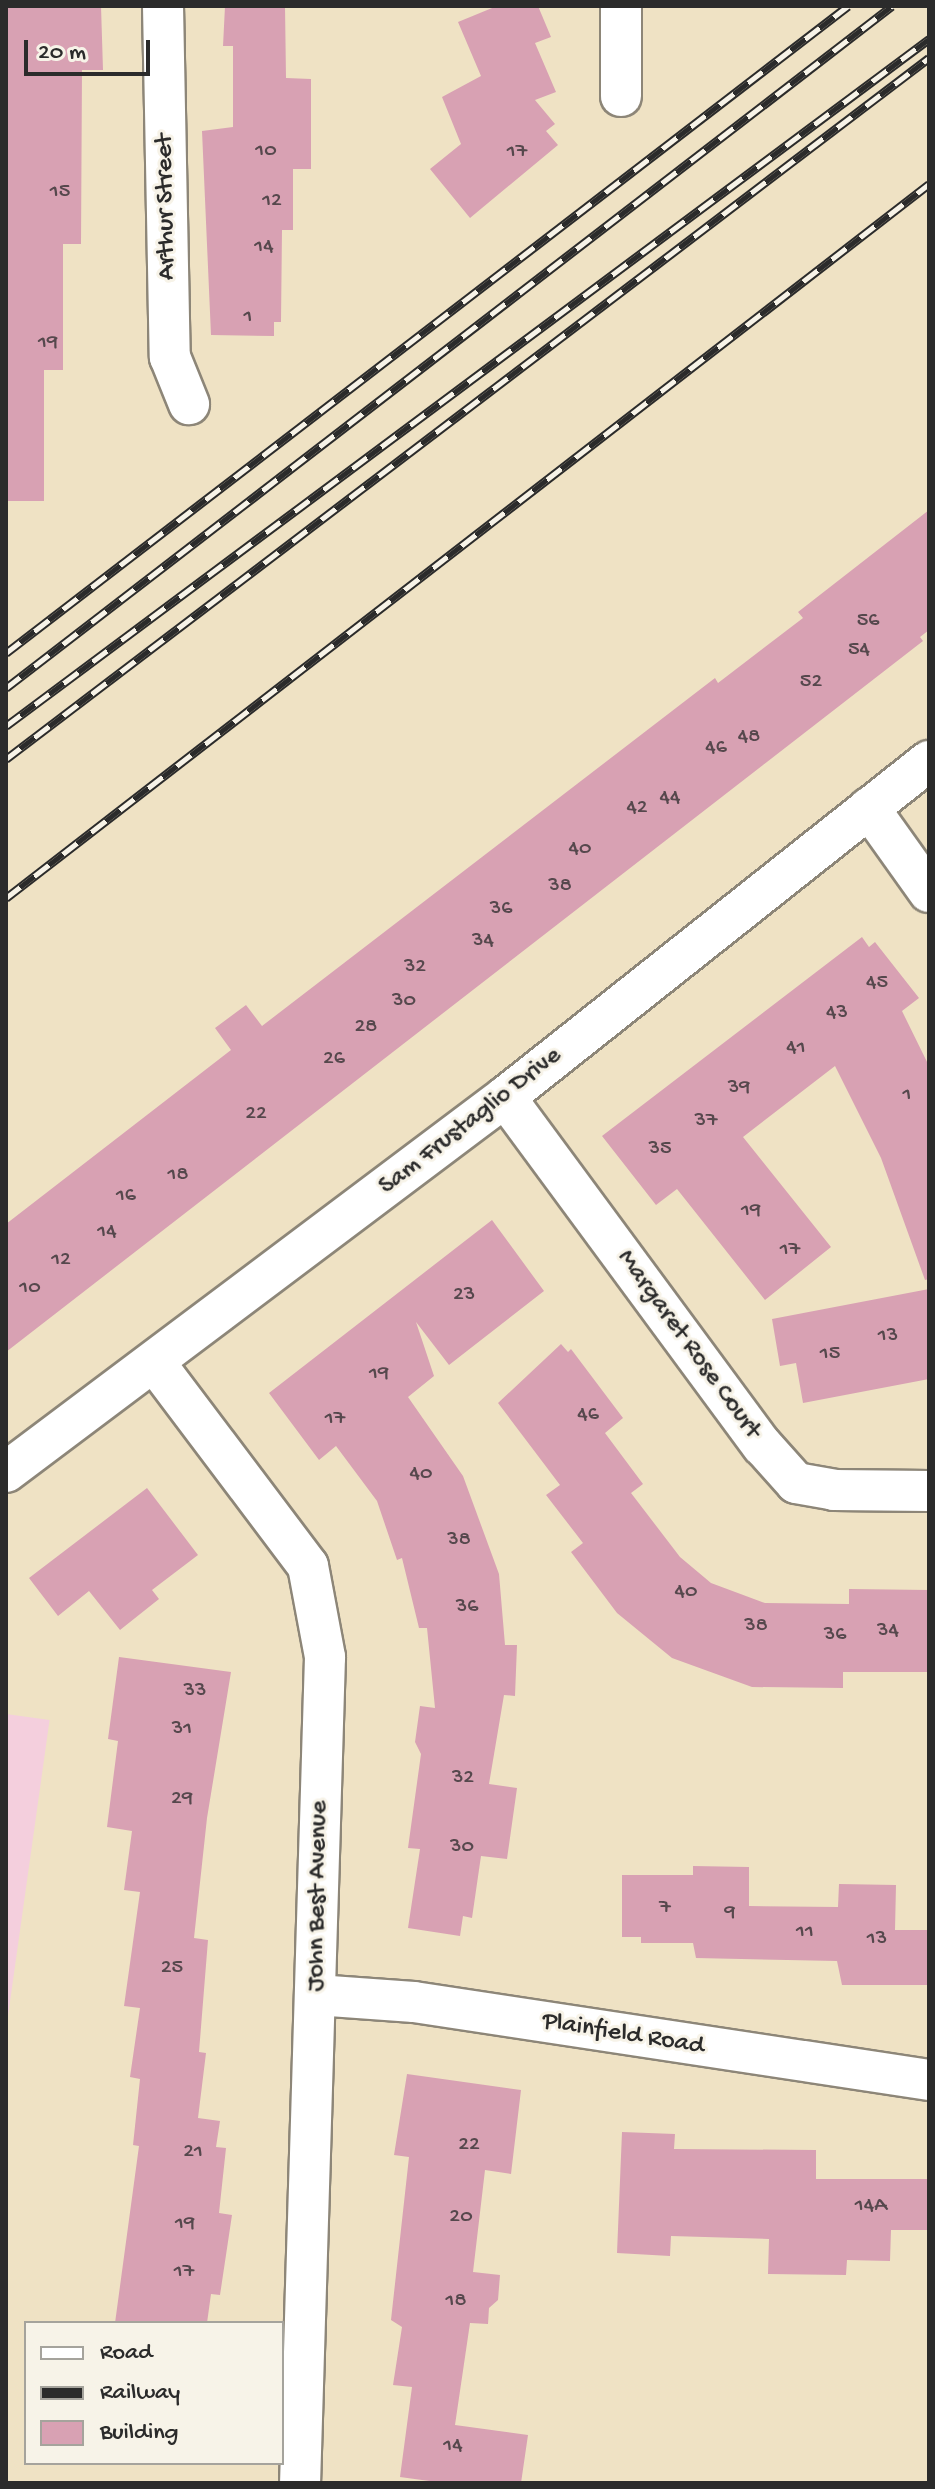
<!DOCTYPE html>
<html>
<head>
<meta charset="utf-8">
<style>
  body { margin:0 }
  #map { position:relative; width:935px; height:2489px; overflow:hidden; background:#efe2c4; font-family:"Gochi Hand",sans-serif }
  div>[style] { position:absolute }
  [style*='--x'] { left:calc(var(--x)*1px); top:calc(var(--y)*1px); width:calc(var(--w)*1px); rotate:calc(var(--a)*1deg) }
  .built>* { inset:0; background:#f4cfdd; transform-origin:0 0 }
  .building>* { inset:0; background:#d8a1b3 }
  .roads { filter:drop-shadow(2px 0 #8d8678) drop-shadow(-2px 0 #8d8678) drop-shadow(0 2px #8d8678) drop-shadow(0 -2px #8d8678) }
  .street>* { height:40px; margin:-20px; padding:0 20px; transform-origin:20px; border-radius:20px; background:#fff }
  .rail>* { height:9px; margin-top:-4.5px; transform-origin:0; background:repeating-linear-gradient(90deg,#f7f3e8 0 18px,#2b2b2b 0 36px); box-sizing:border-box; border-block:2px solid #2b2b2b }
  span { translate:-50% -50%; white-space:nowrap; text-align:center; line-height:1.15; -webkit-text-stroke:6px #f7f3e8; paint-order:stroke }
  .number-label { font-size:22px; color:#56484d }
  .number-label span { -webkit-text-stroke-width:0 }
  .street-label { font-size:26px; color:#2b2b2b }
  .frame { position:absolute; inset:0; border:8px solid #2b2b2b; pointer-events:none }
  .legend { position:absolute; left:24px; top:2321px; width:260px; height:144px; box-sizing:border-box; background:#f7f3e8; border:2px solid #a5a39c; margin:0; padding:10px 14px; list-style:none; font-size:24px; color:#2b2b2b }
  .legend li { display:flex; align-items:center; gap:16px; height:40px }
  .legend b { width:40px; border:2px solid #a5a39c }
  .scale { position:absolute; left:24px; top:40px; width:126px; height:36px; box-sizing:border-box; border:4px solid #2b2b2b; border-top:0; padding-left:10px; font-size:24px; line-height:28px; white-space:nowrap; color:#2b2b2b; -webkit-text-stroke:6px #f7f3e8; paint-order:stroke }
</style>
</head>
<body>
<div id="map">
  <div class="built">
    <i style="left:6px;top:1714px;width:44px;height:446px;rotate:8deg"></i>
  </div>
  <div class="building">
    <i style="clip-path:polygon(6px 6px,101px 6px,103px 70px,82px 70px,81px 244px,63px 244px,63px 370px,44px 370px,44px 501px,6px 501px)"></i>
    <i style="clip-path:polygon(225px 6px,285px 6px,286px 78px,311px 79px,311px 169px,293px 169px,293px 230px,282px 230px,281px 322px,274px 322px,274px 336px,211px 335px,202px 131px,233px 127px,233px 46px,223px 46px)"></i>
    <i style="clip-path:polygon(497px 6px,538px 6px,551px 37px,535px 43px,556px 92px,535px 100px,555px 124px,546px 131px,558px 145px,470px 218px,430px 169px,461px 144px,442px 97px,481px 76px,458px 22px)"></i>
    <i style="clip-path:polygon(929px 510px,929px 630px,920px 637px,923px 641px,6px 1352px,6px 1224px,231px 1050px,215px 1028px,246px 1005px,262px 1026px,715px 678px,718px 683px,803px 618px,798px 612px)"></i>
    <i style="clip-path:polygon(862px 937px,869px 947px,875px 942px,919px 998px,902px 1011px,929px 1066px,929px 1279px,925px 1280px,881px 1158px,835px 1066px,743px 1137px,831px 1247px,765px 1300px,677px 1189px,656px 1205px,602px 1136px)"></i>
    <i style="clip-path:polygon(492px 1220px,544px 1291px,449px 1365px,416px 1322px,434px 1376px,408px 1397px,463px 1476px,499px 1574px,505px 1645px,517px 1645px,515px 1696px,504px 1695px,489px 1784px,517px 1788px,507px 1859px,481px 1856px,472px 1918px,463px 1916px,460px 1936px,408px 1928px,420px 1849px,408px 1848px,421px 1754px,415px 1742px,420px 1706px,435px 1708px,427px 1628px,419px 1628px,402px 1558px,397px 1560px,377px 1501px,336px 1446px,319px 1460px,269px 1393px)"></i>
    <i style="clip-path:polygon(929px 1289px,929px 1379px,803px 1403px,796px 1363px,780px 1366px,772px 1319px)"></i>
    <i style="clip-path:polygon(561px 1344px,568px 1352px,571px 1349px,623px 1418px,605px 1433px,643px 1484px,631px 1493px,680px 1557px,711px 1583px,765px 1603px,849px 1604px,849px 1589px,929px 1590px,929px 1672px,843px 1672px,843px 1688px,752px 1687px,672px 1658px,617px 1613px,571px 1552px,583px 1543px,546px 1495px,560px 1485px,498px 1403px)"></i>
    <i style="clip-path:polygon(147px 1488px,198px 1555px,152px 1590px,159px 1599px,120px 1630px,89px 1591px,58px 1616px,29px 1578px)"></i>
    <i style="clip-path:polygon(119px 1657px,231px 1672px,207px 1818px,194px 1938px,208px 1940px,199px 2052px,206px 2053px,198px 2118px,220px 2121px,216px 2147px,226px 2148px,219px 2213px,232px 2215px,220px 2295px,211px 2294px,207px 2323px,115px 2323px,139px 2146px,133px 2145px,140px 2079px,130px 2077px,140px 2008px,124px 2006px,140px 1892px,124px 1890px,132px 1831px,107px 1827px,118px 1741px,108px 1739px)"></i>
    <i style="clip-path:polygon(693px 1866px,749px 1867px,749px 1906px,838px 1907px,839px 1884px,896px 1885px,895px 1930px,929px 1930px,929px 1985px,842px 1985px,837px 1961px,696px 1958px,693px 1943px,641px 1943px,641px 1937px,622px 1937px,622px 1875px,693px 1875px)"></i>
    <i style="clip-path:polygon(407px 2074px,521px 2090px,511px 2174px,485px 2170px,473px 2272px,500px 2275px,498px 2300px,489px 2308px,488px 2324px,470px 2323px,455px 2425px,528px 2435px,521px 2483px,444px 2483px,400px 2477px,412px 2387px,393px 2385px,402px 2327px,391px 2320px,409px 2157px,394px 2155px)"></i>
    <i style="clip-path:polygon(622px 2132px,675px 2134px,674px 2149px,816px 2150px,816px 2179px,929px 2179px,929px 2230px,891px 2230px,890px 2261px,847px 2260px,846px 2275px,768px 2274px,769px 2239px,671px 2236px,670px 2256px,617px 2253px)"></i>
  </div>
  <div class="roads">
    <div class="street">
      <i style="--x:163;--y:6;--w:351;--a:88.9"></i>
      <i style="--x:170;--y:357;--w:51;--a:68"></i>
      <i style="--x:621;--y:6;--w:90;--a:90"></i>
      <i style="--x:869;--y:808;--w:103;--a:54.5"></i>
      <i style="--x:505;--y:1097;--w:433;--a:53.6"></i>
      <i style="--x:762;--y:1445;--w:51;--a:48.2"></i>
      <i style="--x:796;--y:1483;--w:39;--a:10"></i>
      <i style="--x:834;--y:1490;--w:95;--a:0.6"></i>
      <i style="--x:155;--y:1363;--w:254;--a:53"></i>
      <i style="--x:308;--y:1566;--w:93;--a:79.4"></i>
      <i style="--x:325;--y:1657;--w:826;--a:91.73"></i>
      <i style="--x:6;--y:1472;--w:624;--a:-36.92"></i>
      <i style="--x:505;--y:1097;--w:541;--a:-38.4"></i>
      <i style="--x:316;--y:1995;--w:98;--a:4.1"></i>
      <i style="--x:414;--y:2002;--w:521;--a:8.61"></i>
    </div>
  </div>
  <div class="rail">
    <i style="--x:6;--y:653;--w:1062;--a:-37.54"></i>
    <i style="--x:6;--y:688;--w:1118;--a:-37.59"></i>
    <i style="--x:6;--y:726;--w:1151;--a:-36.66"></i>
    <i style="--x:6;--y:759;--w:1159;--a:-37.22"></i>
    <i style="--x:6;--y:898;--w:1167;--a:-37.72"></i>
  </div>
  <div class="number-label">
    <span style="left:266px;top:152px">10</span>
    <span style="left:517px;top:153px">17</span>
    <span style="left:60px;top:193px">15</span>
    <span style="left:272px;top:202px">12</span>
    <span style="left:264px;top:248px">14</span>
    <span style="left:248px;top:318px">1</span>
    <span style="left:48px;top:344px">19</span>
    <span style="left:868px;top:622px">56</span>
    <span style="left:859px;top:651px">54</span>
    <span style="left:811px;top:683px">52</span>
    <span style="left:749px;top:738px">48</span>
    <span style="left:716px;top:749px">46</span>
    <span style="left:670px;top:799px">44</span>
    <span style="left:637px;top:809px">42</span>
    <span style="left:580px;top:850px">40</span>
    <span style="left:560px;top:887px">38</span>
    <span style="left:501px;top:910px">36</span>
    <span style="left:483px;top:942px">34</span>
    <span style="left:415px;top:968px">32</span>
    <span style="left:877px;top:984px">45</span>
    <span style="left:404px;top:1002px">30</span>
    <span style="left:837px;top:1014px">43</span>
    <span style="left:366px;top:1028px">28</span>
    <span style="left:796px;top:1049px">41</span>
    <span style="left:334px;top:1060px">26</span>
    <span style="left:739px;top:1089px">39</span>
    <span style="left:907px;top:1096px">1</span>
    <span style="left:256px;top:1115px">22</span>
    <span style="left:706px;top:1122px">37</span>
    <span style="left:660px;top:1150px">35</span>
    <span style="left:178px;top:1176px">18</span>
    <span style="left:126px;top:1197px">16</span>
    <span style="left:751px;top:1212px">19</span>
    <span style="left:107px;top:1233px">14</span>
    <span style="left:790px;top:1251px">17</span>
    <span style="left:61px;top:1261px">12</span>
    <span style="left:30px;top:1289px">10</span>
    <span style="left:464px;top:1296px">23</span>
    <span style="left:888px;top:1337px">13</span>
    <span style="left:830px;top:1355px">15</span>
    <span style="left:379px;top:1375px">19</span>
    <span style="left:588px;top:1416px">46</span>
    <span style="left:335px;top:1420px">17</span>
    <span style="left:421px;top:1475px">40</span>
    <span style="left:459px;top:1541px">38</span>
    <span style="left:686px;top:1593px">40</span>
    <span style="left:467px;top:1608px">36</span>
    <span style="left:756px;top:1627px">38</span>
    <span style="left:888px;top:1632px">34</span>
    <span style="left:835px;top:1636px">36</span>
    <span style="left:195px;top:1692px">33</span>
    <span style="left:182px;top:1730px">31</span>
    <span style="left:463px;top:1779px">32</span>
    <span style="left:182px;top:1800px">29</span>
    <span style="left:462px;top:1848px">30</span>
    <span style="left:665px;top:1909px">7</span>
    <span style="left:730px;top:1914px">9</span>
    <span style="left:805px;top:1933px">11</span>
    <span style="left:877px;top:1940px">13</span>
    <span style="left:172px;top:1969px">25</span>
    <span style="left:469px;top:2146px">22</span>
    <span style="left:193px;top:2153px">21</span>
    <span style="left:871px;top:2207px">14A</span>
    <span style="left:461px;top:2218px">20</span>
    <span style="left:185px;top:2225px">19</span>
    <span style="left:184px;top:2273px">17</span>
    <span style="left:456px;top:2302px">18</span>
    <span style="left:453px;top:2447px">14</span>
  </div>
  <div class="street-label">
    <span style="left:167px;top:207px;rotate:-91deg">Arthur Street</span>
    <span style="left:471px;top:1122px;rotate:-38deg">Sam Frustaglio Drive</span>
    <span style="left:688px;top:1345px;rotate:54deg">Margaret Rose Court</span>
    <span style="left:319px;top:1896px;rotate:-89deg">John Best Avenue</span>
    <span style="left:623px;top:2035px;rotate:9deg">Plainfield Road</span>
  </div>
  <div class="frame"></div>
  <ul class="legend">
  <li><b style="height:10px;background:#fff"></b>Road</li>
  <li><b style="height:10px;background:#2b2b2b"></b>Railway</li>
  <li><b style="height:22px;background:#d8a1b3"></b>Building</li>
  </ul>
  <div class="scale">20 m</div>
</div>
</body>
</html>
